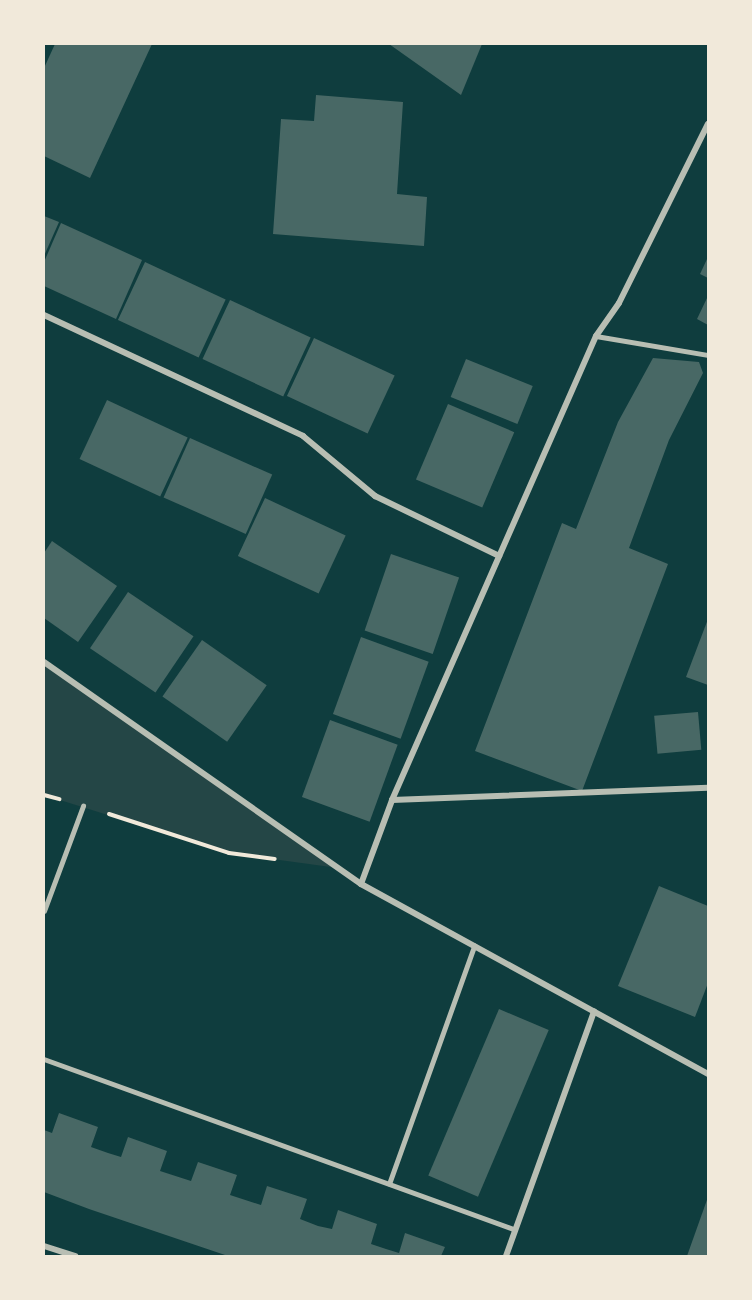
<!DOCTYPE html>
<html>
<head>
<meta charset="utf-8">
<style>
  body { margin:0 }
  #map { position:relative; width:752px; height:1300px; overflow:hidden; background:#0f3d3e; font-family:"IBM Plex Sans",sans-serif }
  div>[style] { position:absolute }
  [style*='--x'] { left:calc(var(--x)*1px); top:calc(var(--y)*1px); width:calc(var(--w)*1px); rotate:calc(var(--a)*1deg) }
  .green>* { inset:0; background:#244646 }
  .building>* { inset:0; background:#486865; transform-origin:0 0 }
  .path>* { height:4px; margin:-2px; padding:0 2px; transform-origin:2px; border-radius:2px; background:#f1e9da }
  .service>* { height:4.5px; margin:-2.25px; padding:0 2.25px; transform-origin:2.25px; border-radius:2.25px; background:#b8beb3 }
  .minor>* { height:6px; margin:-3px; padding:0 3px; transform-origin:3px; border-radius:3px; background:#b8beb3 }
  span { translate:-50% -50%; white-space:nowrap; text-align:center; line-height:1.15; -webkit-text-stroke:4.5px #f1e9da; paint-order:stroke }
  .frame { position:absolute; inset:0; border:45px solid #f1e9da; pointer-events:none }
</style>
</head>
<body>
<div id="map">
  <div class="green">
    <i style="clip-path:polygon(44px 662px,338px 868px,229px 853px,44px 795px)"></i>
  </div>
  <div class="building">
    <i style="clip-path:polygon(55px 44px,152px 44px,90px 178px,44px 156px,44px 68px)"></i>
    <i style="clip-path:polygon(389px 44px,482px 44px,461px 95px)"></i>
    <i style="clip-path:polygon(316px 95px,403px 102px,397px 194px,427px 197px,424px 246px,273px 234px,281px 119px,314px 121px)"></i>
    <i style="clip-path:polygon(44px 216px,59px 222px,44px 256px)"></i>
    <i style="clip-path:polygon(61px 223px,142px 260px,116px 319px,44px 286px,44px 262px)"></i>
    <i style="clip-path:polygon(708px 257px,708px 278px,700px 274px)"></i>
    <i style="left:145px;top:262px;width:89px;height:64px;rotate:25deg"></i>
    <i style="clip-path:polygon(708px 296px,708px 325px,697px 319px)"></i>
    <i style="left:230px;top:300px;width:89px;height:65px;rotate:25deg"></i>
    <i style="left:314px;top:338px;width:89px;height:64px;rotate:25deg"></i>
    <i style="clip-path:polygon(653px 358px,699px 362px,703px 373px,669px 440px,629px 548px,668px 564px,582px 791px,475px 751px,562px 523px,576px 529px,618px 422px)"></i>
    <i style="left:466px;top:359px;width:72px;height:41px;rotate:22deg"></i>
    <i style="left:107px;top:400px;width:89px;height:65px;rotate:25deg"></i>
    <i style="left:448px;top:404px;width:72px;height:82px;rotate:23deg"></i>
    <i style="left:190px;top:438px;width:90px;height:65px;rotate:24deg"></i>
    <i style="left:265px;top:498px;width:89px;height:64px;rotate:25deg"></i>
    <i style="clip-path:polygon(52px 541px,117px 586px,78px 642px,44px 618px,44px 553px)"></i>
    <i style="left:391px;top:554px;width:72px;height:81px;rotate:19deg"></i>
    <i style="left:128px;top:592px;width:79px;height:68px;rotate:34deg"></i>
    <i style="clip-path:polygon(708px 619px,708px 685px,686px 677px)"></i>
    <i style="left:361px;top:637px;width:72px;height:82px;rotate:20deg"></i>
    <i style="left:202px;top:640px;width:79px;height:69px;rotate:35deg"></i>
    <i style="left:698px;top:712px;width:38px;height:44px;rotate:85deg"></i>
    <i style="left:330px;top:720px;width:72px;height:82px;rotate:20deg"></i>
    <i style="clip-path:polygon(659px 886px,708px 906px,708px 983px,695px 1017px,618px 986px)"></i>
    <i style="left:499px;top:1009px;width:54px;height:181px;rotate:23deg"></i>
    <i style="clip-path:polygon(59px 1113px,98px 1127px,91px 1147px,108px 1153px,121px 1157px,128px 1137px,167px 1151px,160px 1171px,191px 1181px,198px 1162px,237px 1175px,230px 1195px,261px 1205px,267px 1186px,307px 1199px,300px 1219px,318px 1226px,332px 1229px,338px 1210px,377px 1224px,371px 1244px,386px 1249px,399px 1253px,405px 1233px,445px 1247px,441px 1256px,228px 1256px,89px 1209px,44px 1192px,44px 1130px,52px 1133px)"></i>
    <i style="clip-path:polygon(708px 1197px,708px 1256px,687px 1256px)"></i>
  </div>
  <div class="path">
    <i style="--x:44;--y:795;--w:16;--a:15"></i>
    <i style="--x:109;--y:814;--w:126;--a:18"></i>
    <i style="--x:229;--y:853;--w:46;--a:7.4"></i>
  </div>
  <div class="service">
    <i style="--x:596;--y:336;--w:114;--a:9.6"></i>
    <i style="--x:44;--y:911;--w:112;--a:-69.6"></i>
    <i style="--x:44;--y:1059;--w:500;--a:19.9"></i>
    <i style="--x:389;--y:1184;--w:253;--a:-70.3"></i>
  </div>
  <div class="minor">
    <i style="--x:44;--y:315;--w:286;--a:25"></i>
    <i style="--x:303;--y:436;--w:94;--a:39.8"></i>
    <i style="--x:375;--y:496;--w:138;--a:25.8"></i>
    <i style="--x:44;--y:662;--w:387;--a:35"></i>
    <i style="--x:361;--y:884;--w:396;--a:28.7"></i>
    <i style="--x:392;--y:800;--w:316;--a:-2.2"></i>
    <i style="--x:361;--y:884;--w:90;--a:-69.7"></i>
    <i style="--x:392;--y:800;--w:507;--a:-66.27"></i>
    <i style="--x:596;--y:336;--w:40;--a:-55.1"></i>
    <i style="--x:619;--y:303;--w:200;--a:-63.6"></i>
    <i style="--x:44;--y:1246;--w:33;--a:18"></i>
    <i style="--x:506;--y:1256;--w:260;--a:-70.2"></i>
  </div>
  <div class="frame"></div>
</div>
</body>
</html>
